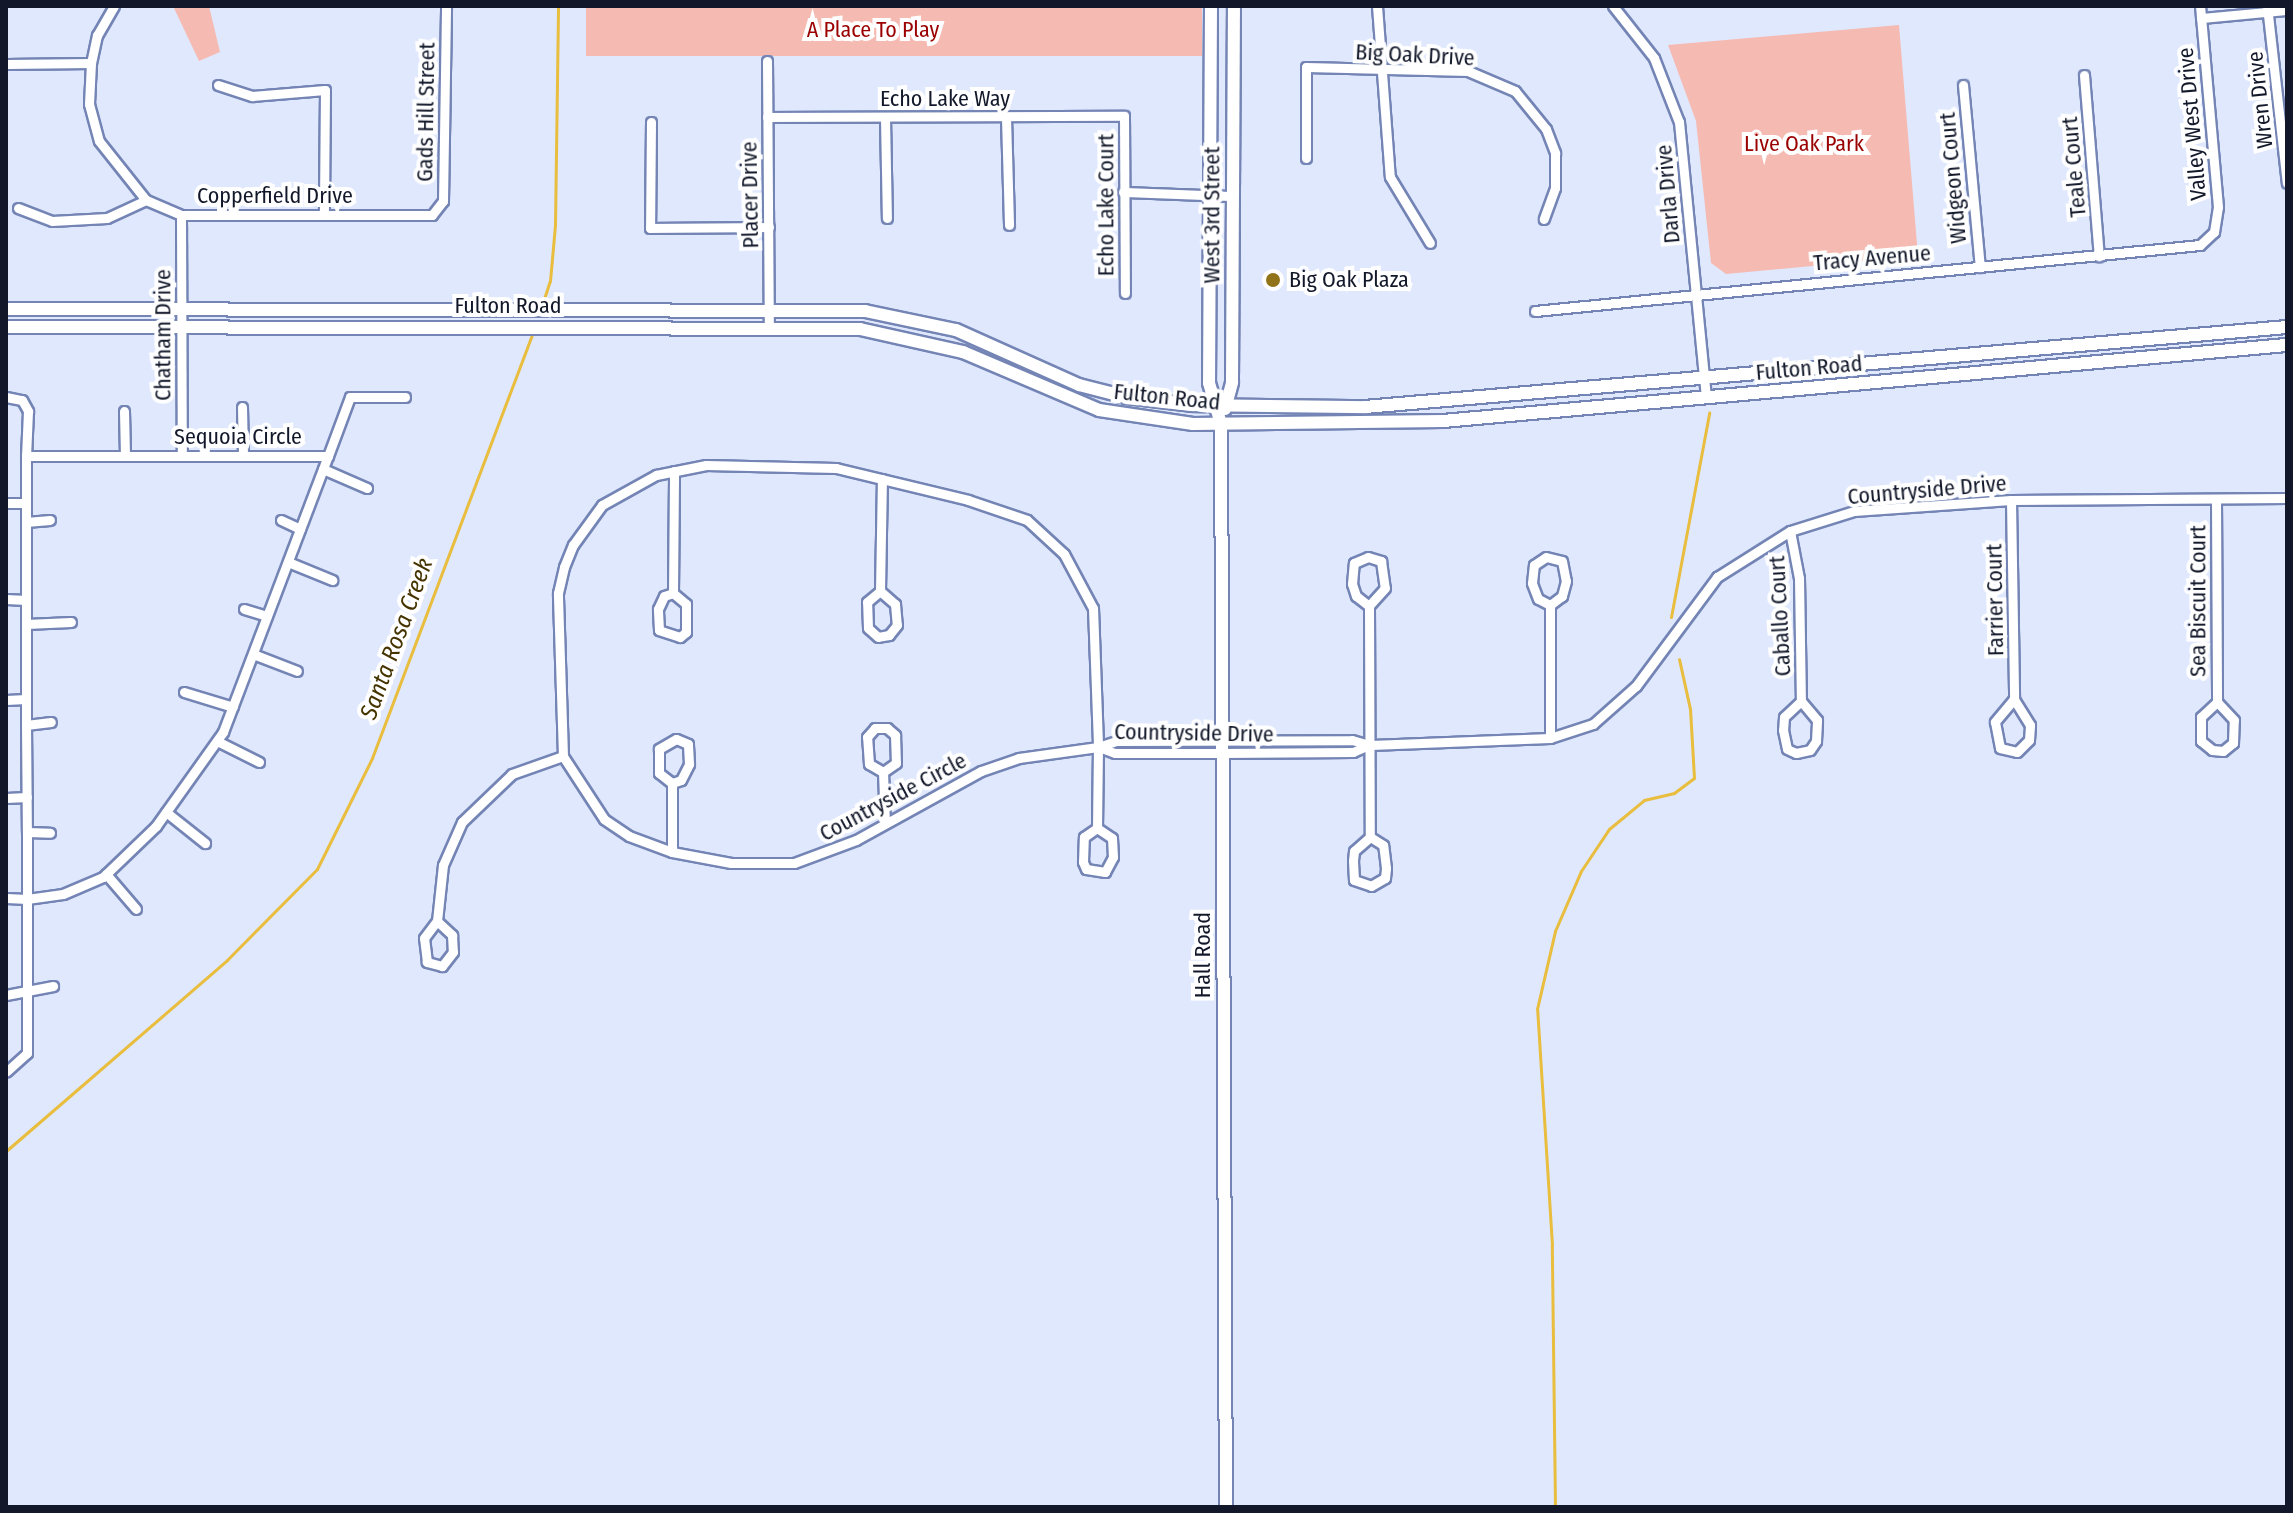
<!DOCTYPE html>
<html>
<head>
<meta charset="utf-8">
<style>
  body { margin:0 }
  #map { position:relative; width:2293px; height:1513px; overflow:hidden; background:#e0e8fe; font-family:"Fira Sans Condensed",sans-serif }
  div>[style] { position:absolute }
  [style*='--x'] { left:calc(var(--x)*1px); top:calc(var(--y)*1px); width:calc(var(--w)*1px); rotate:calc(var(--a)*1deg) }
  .green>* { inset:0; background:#f5bbb2; transform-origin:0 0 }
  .stream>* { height:3px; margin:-1.5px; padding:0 1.5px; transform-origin:1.5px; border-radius:1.5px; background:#e9bd3d }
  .roads { filter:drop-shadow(2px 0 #7485b5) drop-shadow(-2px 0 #7485b5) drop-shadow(0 2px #7485b5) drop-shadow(0 -2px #7485b5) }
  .street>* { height:9px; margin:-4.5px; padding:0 4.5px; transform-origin:4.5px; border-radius:4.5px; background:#fff }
  .secondary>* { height:12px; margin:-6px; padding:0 6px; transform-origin:6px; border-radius:6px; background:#fff }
  .dots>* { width:22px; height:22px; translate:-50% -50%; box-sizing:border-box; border:4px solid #fff; border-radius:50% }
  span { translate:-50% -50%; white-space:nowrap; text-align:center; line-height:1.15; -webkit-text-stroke:8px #fff; paint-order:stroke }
  .park-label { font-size:22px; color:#9a0000 }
  .street-label { font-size:22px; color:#12182a }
  .poi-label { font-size:22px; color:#12182a }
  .left { translate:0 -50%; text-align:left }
  .water-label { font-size:24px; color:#453400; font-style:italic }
  .frame { position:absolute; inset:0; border:8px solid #12182a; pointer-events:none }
</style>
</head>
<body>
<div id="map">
  <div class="green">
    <i style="clip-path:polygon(173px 6px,209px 6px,220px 52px,199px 61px)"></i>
    <i style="left:586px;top:6px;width:616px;height:50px"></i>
    <i style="clip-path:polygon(1899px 25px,1918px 256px,1726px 274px,1711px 263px,1696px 121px,1668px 45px)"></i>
  </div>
  <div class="stream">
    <i style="--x:542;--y:305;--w:25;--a:-72"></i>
    <i style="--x:550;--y:281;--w:56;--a:-84.9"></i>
    <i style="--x:555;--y:225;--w:219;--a:-89.2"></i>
    <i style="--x:1671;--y:617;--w:208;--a:-79.4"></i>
    <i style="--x:6;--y:1151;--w:292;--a:-40.8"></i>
    <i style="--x:227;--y:960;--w:128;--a:-45.3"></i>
    <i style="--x:317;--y:869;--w:124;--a:-63.6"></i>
    <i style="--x:372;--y:758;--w:456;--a:-69.3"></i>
    <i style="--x:1555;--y:1507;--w:262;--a:-90.7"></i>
    <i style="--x:1552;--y:1245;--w:236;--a:-93.6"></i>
    <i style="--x:1537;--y:1009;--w:80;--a:-77"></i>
    <i style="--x:1555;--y:931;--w:65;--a:-66.6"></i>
    <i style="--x:1581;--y:871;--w:50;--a:-56.3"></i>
    <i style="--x:1609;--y:829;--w:45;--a:-39.6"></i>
    <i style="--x:1644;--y:800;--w:31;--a:-13"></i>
    <i style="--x:1674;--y:793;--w:25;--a:-37"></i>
    <i style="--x:1694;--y:778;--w:69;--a:-93.3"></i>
    <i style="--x:1690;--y:709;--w:51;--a:-102.4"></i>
  </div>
  <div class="roads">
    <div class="street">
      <i style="--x:114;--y:6;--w:34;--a:120"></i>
      <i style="--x:97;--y:35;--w:29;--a:102"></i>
      <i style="--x:91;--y:63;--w:41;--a:92.8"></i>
      <i style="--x:89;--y:104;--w:38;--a:75"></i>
      <i style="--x:99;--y:141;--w:75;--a:51.5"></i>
      <i style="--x:146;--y:200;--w:38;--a:23"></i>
      <i style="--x:181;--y:215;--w:251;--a:0"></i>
      <i style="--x:432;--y:215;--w:18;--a:-52"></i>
      <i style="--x:443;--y:201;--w:195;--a:-89.1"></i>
      <i style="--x:1377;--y:6;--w:171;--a:85.7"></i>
      <i style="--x:1390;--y:177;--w:77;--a:58.8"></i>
      <i style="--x:1613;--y:6;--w:66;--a:51.7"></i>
      <i style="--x:1654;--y:58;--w:69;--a:68.7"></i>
      <i style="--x:1679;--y:122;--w:277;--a:84.4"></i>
      <i style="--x:2267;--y:6;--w:178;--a:83.6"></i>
      <i style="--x:2201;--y:18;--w:86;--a:-5.3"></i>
      <i style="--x:767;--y:61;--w:267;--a:89.6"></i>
      <i style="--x:6;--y:64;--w:85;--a:-0.7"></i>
      <i style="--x:2084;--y:75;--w:182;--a:85.3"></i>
      <i style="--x:218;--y:85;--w:36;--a:18"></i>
      <i style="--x:252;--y:96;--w:73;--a:-4.7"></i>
      <i style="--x:325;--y:90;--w:124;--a:90.5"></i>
      <i style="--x:1963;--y:85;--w:183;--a:84.7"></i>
      <i style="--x:767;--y:117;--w:357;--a:-0.2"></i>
      <i style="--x:1124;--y:116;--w:177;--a:89.7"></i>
      <i style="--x:1006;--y:117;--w:108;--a:88.4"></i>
      <i style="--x:885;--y:118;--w:100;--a:88.9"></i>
      <i style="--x:651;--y:122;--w:106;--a:90.5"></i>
      <i style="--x:650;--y:228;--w:119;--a:-0.5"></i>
      <i style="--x:1306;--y:158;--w:91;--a:-90"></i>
      <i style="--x:1306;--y:67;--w:162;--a:1.4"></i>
      <i style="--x:1468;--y:71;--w:51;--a:23.1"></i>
      <i style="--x:1515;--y:91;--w:49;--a:50.8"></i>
      <i style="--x:1546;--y:129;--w:26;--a:69"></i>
      <i style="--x:1555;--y:153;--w:35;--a:90"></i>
      <i style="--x:1555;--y:188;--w:33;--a:110"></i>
      <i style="--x:1123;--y:192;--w:109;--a:2.1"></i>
      <i style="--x:18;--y:208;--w:36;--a:21"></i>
      <i style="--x:52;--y:221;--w:55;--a:-3.1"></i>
      <i style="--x:107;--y:218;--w:43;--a:-24.8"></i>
      <i style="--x:181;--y:215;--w:240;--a:89.8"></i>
      <i style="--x:1535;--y:311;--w:668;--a:-5.67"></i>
      <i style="--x:2200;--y:245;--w:19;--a:-43"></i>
      <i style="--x:2214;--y:232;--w:25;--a:-81"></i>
      <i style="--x:2218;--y:207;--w:202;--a:-95.1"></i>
      <i style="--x:6;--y:397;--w:16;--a:11"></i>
      <i style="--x:22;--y:400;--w:13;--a:61"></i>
      <i style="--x:28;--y:411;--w:45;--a:92.5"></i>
      <i style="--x:242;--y:407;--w:48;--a:88.8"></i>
      <i style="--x:124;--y:411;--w:44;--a:88.7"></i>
      <i style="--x:328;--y:456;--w:63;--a:-69.6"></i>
      <i style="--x:350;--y:397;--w:55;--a:0"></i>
      <i style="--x:706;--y:465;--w:130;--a:1.3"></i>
      <i style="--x:836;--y:468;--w:136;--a:13.6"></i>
      <i style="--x:968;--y:500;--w:62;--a:18.7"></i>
      <i style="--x:1027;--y:520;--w:50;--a:42.6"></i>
      <i style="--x:1064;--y:554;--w:61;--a:61.8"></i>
      <i style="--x:1093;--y:608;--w:139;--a:87.9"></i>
      <i style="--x:1098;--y:747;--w:80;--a:172.1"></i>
      <i style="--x:1019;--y:758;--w:40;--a:161.1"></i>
      <i style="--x:981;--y:771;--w:143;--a:151.1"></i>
      <i style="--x:856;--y:840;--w:66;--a:159.6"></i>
      <i style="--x:794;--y:863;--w:63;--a:180"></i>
      <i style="--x:731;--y:863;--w:60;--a:-169.4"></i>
      <i style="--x:672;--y:852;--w:46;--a:-159.6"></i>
      <i style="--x:629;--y:836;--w:30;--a:-146"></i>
      <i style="--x:604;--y:819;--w:75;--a:-123.1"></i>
      <i style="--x:563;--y:756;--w:163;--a:-91.8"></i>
      <i style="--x:558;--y:593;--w:27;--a:-77"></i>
      <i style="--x:564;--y:567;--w:24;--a:-68"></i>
      <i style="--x:573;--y:545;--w:49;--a:-54.1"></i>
      <i style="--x:602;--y:505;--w:62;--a:-29.1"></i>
      <i style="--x:656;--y:475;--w:51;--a:-11.3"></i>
      <i style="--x:323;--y:469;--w:48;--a:23.4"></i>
      <i style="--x:2011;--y:500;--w:199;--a:89.1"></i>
      <i style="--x:2014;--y:699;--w:30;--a:130"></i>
      <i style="--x:1995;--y:722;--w:26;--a:79"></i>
      <i style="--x:2000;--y:748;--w:17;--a:13"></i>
      <i style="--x:2017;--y:752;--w:17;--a:-45"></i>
      <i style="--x:2029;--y:740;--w:15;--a:-86"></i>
      <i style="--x:2030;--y:725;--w:31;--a:-122"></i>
      <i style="--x:2216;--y:500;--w:202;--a:89.7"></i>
      <i style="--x:2217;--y:702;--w:22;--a:137"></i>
      <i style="--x:2201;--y:717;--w:24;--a:90"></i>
      <i style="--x:2201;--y:741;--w:14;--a:39"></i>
      <i style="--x:2212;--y:750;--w:11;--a:5"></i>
      <i style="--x:2223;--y:751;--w:13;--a:-39"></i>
      <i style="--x:2233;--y:743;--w:23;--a:-88"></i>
      <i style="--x:2234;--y:720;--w:25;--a:-133"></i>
      <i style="--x:6;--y:503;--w:20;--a:0"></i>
      <i style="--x:281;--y:520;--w:21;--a:25"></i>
      <i style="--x:26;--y:522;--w:24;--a:-5"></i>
      <i style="--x:1790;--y:531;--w:48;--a:79.2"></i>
      <i style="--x:1799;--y:578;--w:123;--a:89.1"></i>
      <i style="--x:1801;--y:701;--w:23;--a:137"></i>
      <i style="--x:1784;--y:717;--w:13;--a:94"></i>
      <i style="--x:1783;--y:730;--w:19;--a:78"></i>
      <i style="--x:1787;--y:749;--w:10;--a:24"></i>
      <i style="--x:1796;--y:753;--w:14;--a:-12"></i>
      <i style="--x:1810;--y:750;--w:11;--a:-56"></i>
      <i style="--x:1816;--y:741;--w:21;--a:-87"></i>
      <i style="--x:1817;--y:720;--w:25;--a:-130"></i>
      <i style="--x:288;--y:562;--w:48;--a:22.2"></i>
      <i style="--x:880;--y:591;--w:20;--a:41"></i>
      <i style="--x:895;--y:604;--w:21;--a:85"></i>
      <i style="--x:897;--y:625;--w:13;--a:129"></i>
      <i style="--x:889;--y:635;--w:11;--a:170"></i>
      <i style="--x:878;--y:637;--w:13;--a:-138"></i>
      <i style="--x:868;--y:628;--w:26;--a:-92"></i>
      <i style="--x:867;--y:602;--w:17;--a:-40"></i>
      <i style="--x:880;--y:591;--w:112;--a:-89"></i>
      <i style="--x:673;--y:593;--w:17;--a:40"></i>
      <i style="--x:686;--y:604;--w:28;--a:90"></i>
      <i style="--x:686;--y:632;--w:8;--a:140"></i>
      <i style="--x:680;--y:637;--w:22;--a:-162"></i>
      <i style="--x:659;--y:630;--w:21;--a:-93"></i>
      <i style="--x:658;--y:609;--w:14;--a:-65"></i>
      <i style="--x:664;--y:596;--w:9;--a:-18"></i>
      <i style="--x:673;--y:593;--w:122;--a:-89.5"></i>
      <i style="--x:6;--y:599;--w:20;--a:3"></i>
      <i style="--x:1550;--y:605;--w:13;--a:-153"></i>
      <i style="--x:1538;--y:599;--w:17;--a:-111"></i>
      <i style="--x:1532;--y:583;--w:18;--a:-84"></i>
      <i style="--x:1534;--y:565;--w:14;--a:-34"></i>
      <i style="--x:1546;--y:557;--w:16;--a:14"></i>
      <i style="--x:1562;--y:561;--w:20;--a:79"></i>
      <i style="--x:1566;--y:581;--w:16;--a:105"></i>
      <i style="--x:1562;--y:596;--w:15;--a:143"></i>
      <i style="--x:1550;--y:605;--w:133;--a:90"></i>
      <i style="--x:1369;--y:606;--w:16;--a:-142"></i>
      <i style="--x:1356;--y:596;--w:13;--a:-108"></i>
      <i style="--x:1352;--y:584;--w:21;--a:-85"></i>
      <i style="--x:1354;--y:563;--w:15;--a:-23"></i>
      <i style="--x:1368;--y:557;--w:14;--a:17"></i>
      <i style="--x:1381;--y:561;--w:27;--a:82"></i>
      <i style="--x:1385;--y:588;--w:24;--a:132"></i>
      <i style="--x:1369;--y:606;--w:231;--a:89.8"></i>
      <i style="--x:1370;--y:837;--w:21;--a:139"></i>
      <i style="--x:1354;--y:851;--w:10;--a:96"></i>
      <i style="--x:1353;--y:861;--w:19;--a:87"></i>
      <i style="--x:1354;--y:880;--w:18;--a:19"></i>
      <i style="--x:1371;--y:886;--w:16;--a:-30"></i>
      <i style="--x:1385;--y:878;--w:10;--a:-84"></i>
      <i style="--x:1386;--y:868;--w:23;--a:-97"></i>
      <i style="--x:1383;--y:845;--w:15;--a:-148"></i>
      <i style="--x:244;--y:609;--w:24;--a:17"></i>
      <i style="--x:26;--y:624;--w:45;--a:-2.5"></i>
      <i style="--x:253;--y:654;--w:47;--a:21.1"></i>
      <i style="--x:184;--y:692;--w:51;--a:17"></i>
      <i style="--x:6;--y:700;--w:20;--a:-3"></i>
      <i style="--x:26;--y:725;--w:25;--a:-7"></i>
      <i style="--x:217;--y:741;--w:47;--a:26.6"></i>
      <i style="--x:1098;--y:747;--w:20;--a:-18"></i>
      <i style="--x:1117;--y:741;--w:235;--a:-0.2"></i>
      <i style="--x:1352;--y:740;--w:18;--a:16"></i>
      <i style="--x:1369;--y:745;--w:181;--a:-2.2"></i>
      <i style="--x:1550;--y:738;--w:45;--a:-18"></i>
      <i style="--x:1593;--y:724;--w:57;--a:-41.5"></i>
      <i style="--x:1636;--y:686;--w:136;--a:-53.4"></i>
      <i style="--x:1717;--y:577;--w:86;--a:-32.2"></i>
      <i style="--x:1790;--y:531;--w:67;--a:-17.4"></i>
      <i style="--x:1854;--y:511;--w:157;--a:-4"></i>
      <i style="--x:2011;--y:500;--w:276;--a:-0.4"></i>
      <i style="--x:1099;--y:747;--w:17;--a:21"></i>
      <i style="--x:1115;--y:753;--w:107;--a:0"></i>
      <i style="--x:1222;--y:753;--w:131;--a:-0.4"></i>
      <i style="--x:1353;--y:752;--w:17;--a:-24"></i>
      <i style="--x:883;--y:772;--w:16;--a:-150"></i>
      <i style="--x:869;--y:764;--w:27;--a:-94"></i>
      <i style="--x:867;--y:737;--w:12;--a:-48"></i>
      <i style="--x:875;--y:728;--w:12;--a:0"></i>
      <i style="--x:887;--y:728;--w:11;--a:41"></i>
      <i style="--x:895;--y:735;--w:28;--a:88"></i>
      <i style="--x:896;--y:763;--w:16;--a:145"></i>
      <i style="--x:883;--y:772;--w:51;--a:87.8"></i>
      <i style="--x:6;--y:798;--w:21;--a:-3"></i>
      <i style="--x:166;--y:812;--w:50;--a:38.5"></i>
      <i style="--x:1097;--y:828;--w:18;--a:34"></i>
      <i style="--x:1112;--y:838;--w:19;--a:87"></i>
      <i style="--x:1113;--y:857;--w:17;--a:118"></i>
      <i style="--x:1105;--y:872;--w:19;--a:-171"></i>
      <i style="--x:1086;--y:869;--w:8;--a:-113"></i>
      <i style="--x:1083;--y:862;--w:25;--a:-88"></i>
      <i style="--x:1084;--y:837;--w:16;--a:-35"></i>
      <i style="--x:1097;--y:828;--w:81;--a:-89.3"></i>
      <i style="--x:27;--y:832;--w:23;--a:2"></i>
      <i style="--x:672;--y:852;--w:69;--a:-90"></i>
      <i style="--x:672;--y:783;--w:9;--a:-18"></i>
      <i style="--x:681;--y:780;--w:18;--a:-63"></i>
      <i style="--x:689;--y:764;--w:20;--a:-93"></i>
      <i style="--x:688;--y:744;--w:13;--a:-157"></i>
      <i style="--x:676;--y:739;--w:20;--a:150"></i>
      <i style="--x:659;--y:749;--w:24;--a:90"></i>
      <i style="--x:659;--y:773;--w:16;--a:38"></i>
      <i style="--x:106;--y:874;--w:46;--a:49.4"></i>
      <i style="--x:6;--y:898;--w:21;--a:3"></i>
      <i style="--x:27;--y:899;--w:36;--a:-8"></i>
      <i style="--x:63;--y:894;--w:43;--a:-23"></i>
      <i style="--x:103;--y:877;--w:74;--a:-43.9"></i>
      <i style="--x:156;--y:826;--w:115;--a:-54.5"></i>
      <i style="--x:223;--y:732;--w:295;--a:-69.2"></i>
      <i style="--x:328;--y:456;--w:302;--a:180"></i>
      <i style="--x:26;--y:456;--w:269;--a:90"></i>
      <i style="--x:26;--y:725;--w:107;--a:89.5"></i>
      <i style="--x:27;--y:832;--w:221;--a:90"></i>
      <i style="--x:27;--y:1053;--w:28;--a:138"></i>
      <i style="--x:437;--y:921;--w:21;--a:43"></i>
      <i style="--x:452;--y:935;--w:17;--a:87"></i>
      <i style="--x:453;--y:952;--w:18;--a:128"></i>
      <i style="--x:442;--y:966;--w:16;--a:-165"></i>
      <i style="--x:427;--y:962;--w:24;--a:-97"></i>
      <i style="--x:424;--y:938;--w:21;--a:-53"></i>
      <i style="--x:437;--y:921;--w:56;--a:-83.9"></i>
      <i style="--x:443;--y:865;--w:47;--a:-66.2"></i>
      <i style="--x:462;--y:822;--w:69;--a:-43.8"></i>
      <i style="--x:512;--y:774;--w:54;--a:-19.4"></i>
      <i style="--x:6;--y:995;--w:48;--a:-10.8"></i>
    </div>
    <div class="secondary">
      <i style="--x:1211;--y:6;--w:377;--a:90.3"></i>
      <i style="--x:1209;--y:383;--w:43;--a:73.7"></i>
      <i style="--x:1221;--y:424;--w:1083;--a:89.74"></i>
      <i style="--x:6;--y:309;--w:859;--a:0.13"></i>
      <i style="--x:865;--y:311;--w:93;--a:11.8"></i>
      <i style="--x:956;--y:330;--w:135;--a:24.1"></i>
      <i style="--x:1079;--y:385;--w:49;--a:14.3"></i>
      <i style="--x:1126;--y:397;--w:67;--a:6.8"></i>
      <i style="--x:1193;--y:405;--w:172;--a:0.7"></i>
      <i style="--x:1365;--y:407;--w:925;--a:-4.96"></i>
      <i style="--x:6;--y:327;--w:854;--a:0.13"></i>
      <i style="--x:860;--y:329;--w:106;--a:12.6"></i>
      <i style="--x:963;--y:352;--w:148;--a:23.1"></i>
      <i style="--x:1099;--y:410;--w:95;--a:8.5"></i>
      <i style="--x:1193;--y:424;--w:250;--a:-0.7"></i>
      <i style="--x:1443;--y:421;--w:847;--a:-5.15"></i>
      <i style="--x:1225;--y:409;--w:28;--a:-75"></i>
      <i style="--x:1232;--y:382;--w:376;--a:-89.7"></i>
    </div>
  </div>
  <div class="dots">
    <i style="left:1273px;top:280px;background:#917319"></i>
  </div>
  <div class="park-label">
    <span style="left:873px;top:30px">A Place To Play</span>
    <span style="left:1804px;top:144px">Live Oak Park</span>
  </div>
  <div class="street-label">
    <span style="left:1415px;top:55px;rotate:3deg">Big Oak Drive</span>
    <span style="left:945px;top:99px">Echo Lake Way</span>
    <span style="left:2260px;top:100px;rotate:-96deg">Wren Drive</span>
    <span style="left:426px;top:112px;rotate:-89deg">Gads Hill Street</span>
    <span style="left:2192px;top:124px;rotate:-95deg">Valley West Drive</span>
    <span style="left:2074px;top:167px;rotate:-95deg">Teale Court</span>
    <span style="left:1953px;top:178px;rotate:-95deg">Widgeon Court</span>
    <span style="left:1668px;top:194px;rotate:-95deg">Darla Drive</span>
    <span style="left:750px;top:195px;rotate:-91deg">Placer Drive</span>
    <span style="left:275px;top:196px">Copperfield Drive</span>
    <span style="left:1106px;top:205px;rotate:-90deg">Echo Lake Court</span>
    <span style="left:1212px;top:215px;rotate:-90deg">West 3rd Street</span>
    <span style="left:1872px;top:258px;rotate:-5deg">Tracy Avenue</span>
    <span style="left:508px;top:306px">Fulton Road</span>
    <span style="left:163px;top:335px;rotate:-90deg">Chatham Drive</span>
    <span style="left:1809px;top:368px;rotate:-5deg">Fulton Road</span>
    <span style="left:1167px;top:397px;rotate:6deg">Fulton Road</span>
    <span style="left:238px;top:437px">Sequoia Circle</span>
    <span style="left:1927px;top:490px;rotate:-5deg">Countryside Drive</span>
    <span style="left:1995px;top:600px;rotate:-91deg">Farrier Court</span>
    <span style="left:2198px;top:601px;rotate:-90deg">Sea Biscuit Court</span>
    <span style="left:1780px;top:616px;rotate:-93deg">Caballo Court</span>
    <span style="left:1194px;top:733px;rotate:1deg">Countryside Drive</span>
    <span style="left:893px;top:797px;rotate:-28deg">Countryside Circle</span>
    <span style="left:1203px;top:955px;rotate:-90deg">Hall Road</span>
  </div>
  <div class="poi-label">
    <span class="left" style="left:1289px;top:280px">Big Oak Plaza</span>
  </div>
  <div class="water-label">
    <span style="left:397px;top:639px;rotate:-70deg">Santa Rosa Creek</span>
  </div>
  <div class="frame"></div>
</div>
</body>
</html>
